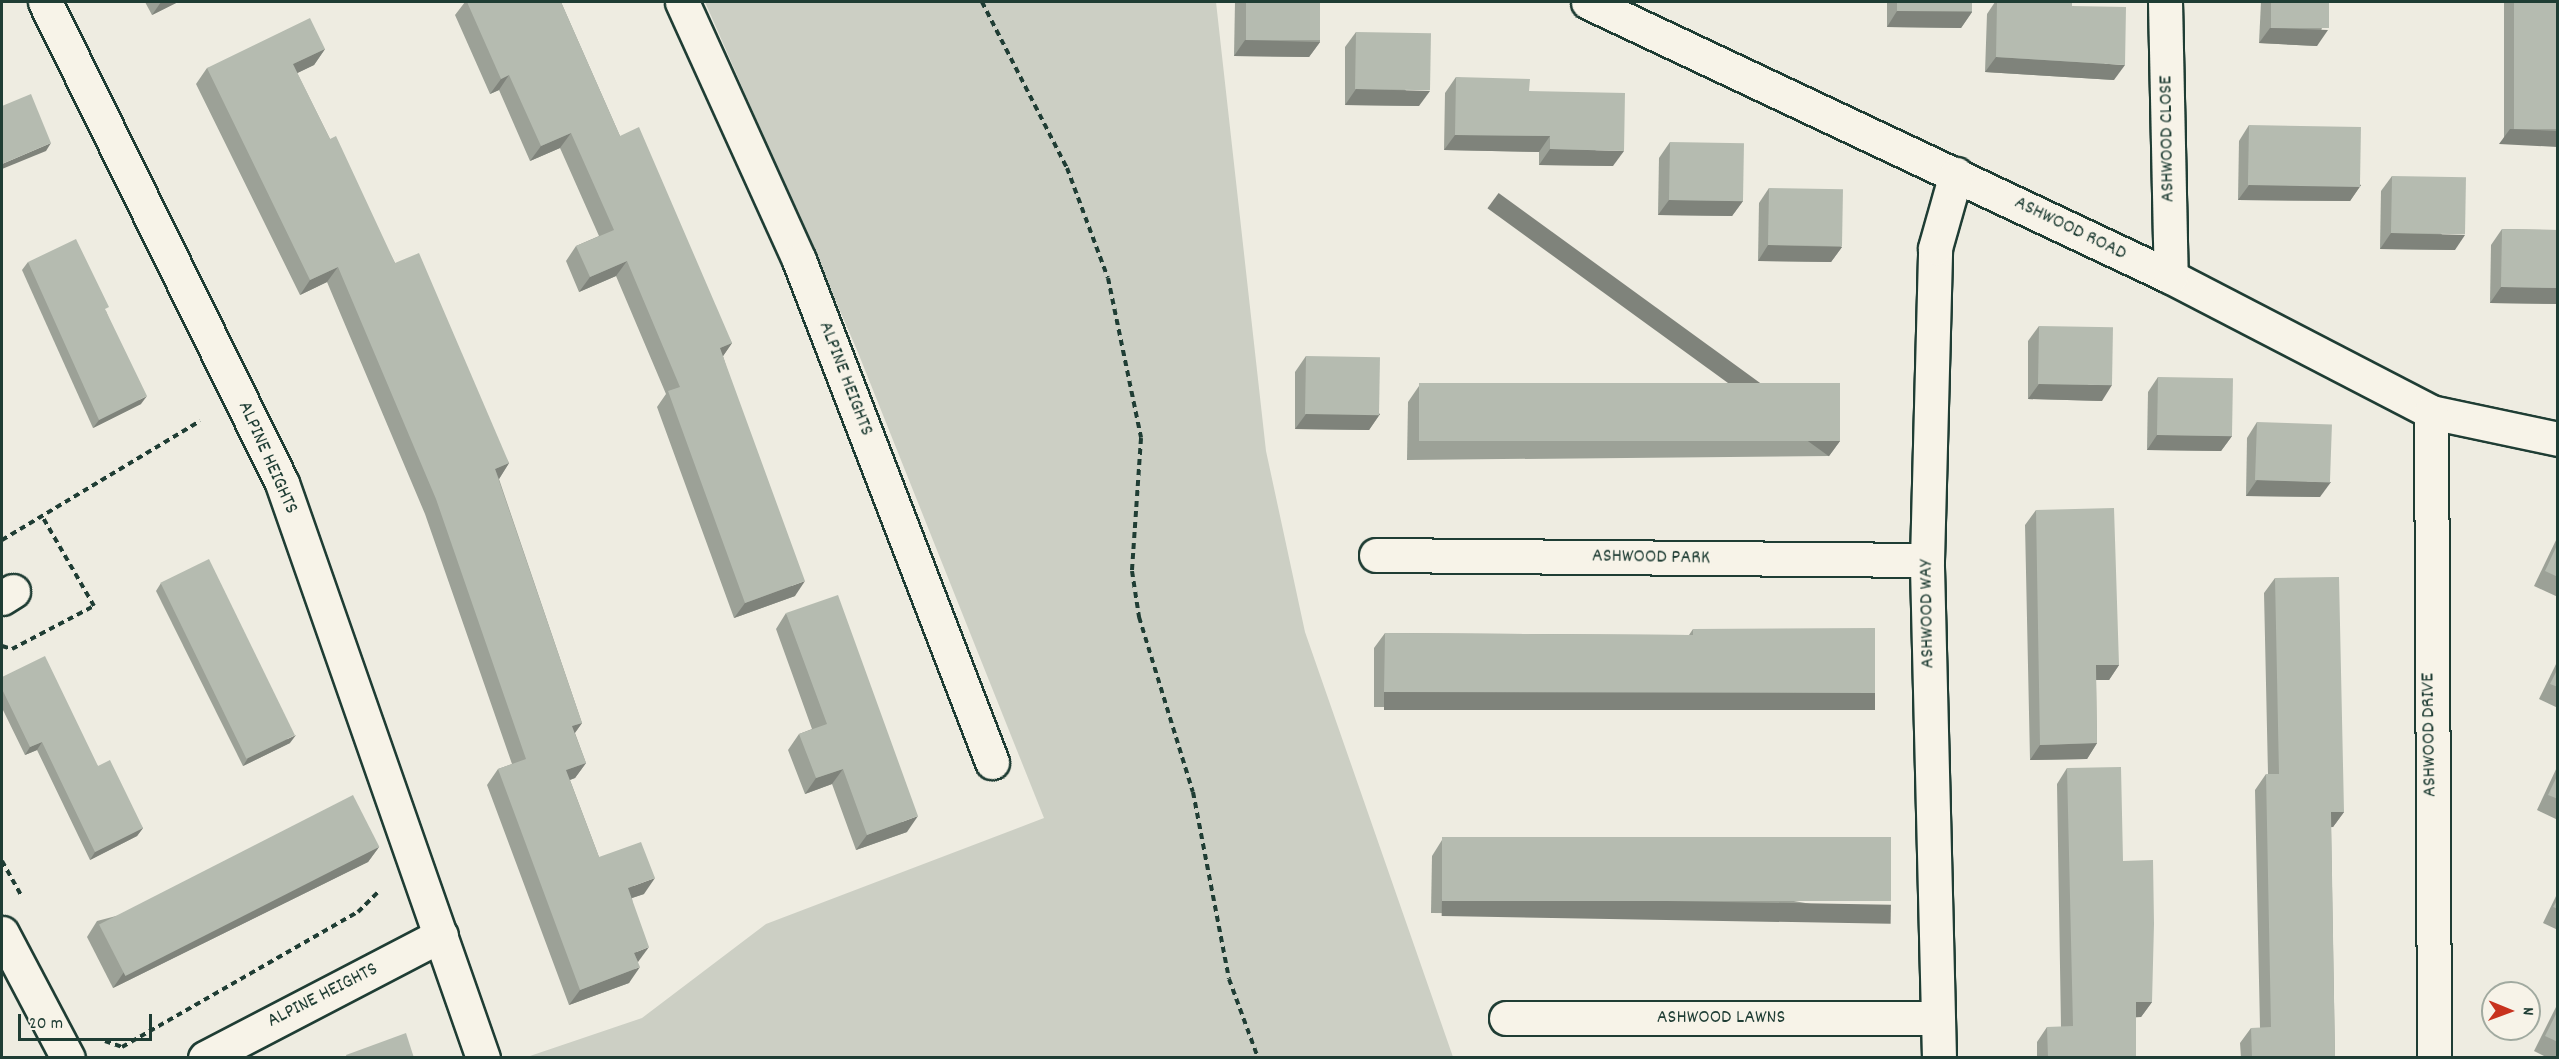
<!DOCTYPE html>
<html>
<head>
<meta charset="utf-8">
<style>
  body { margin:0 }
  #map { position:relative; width:2559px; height:1059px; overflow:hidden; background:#eeece1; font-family:Dekko,sans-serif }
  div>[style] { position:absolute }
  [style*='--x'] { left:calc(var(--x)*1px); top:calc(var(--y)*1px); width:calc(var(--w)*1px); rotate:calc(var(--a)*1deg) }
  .green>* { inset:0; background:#cccfc4 }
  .path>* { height:4px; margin-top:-2px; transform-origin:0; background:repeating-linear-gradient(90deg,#1f3d34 0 6px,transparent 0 10.5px) }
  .roads { filter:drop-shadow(2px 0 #1f3d34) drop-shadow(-2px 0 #1f3d34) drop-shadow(0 2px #1f3d34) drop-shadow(0 -2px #1f3d34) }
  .minor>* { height:33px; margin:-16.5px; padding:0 16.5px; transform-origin:16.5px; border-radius:16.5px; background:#f7f3e8 }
  .wall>* { inset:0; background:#9ca197; transform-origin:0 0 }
  .shaded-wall>* { inset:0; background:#7f837b; transform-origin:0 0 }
  .building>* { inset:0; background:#b5bbb0; transform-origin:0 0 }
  span { translate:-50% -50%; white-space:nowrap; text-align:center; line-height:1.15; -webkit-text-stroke:4.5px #f7f3e8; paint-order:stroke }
  .street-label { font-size:20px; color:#1f3d34 }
  .frame { position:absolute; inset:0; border:3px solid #1f3d34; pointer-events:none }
  .north { position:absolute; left:2481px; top:981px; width:60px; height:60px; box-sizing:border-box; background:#f7f3e8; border:2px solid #a1aaa0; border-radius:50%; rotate:91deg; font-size:16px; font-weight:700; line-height:24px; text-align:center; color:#1f3d34 }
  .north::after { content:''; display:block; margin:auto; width:21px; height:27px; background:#c8321e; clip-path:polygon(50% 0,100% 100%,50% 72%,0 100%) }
  .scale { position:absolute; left:18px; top:1014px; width:134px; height:27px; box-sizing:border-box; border:3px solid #1f3d34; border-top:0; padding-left:8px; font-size:18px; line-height:21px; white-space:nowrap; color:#1f3d34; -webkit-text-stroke:4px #f7f3e8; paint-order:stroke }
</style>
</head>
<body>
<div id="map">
  <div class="green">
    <i style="clip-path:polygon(705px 2px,1216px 2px,1266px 451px,1305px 632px,1453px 1057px,527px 1057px,642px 1018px,766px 924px,1044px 818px,857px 350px)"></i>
  </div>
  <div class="path">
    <i style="--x:982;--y:2;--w:186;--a:62.9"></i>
    <i style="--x:1067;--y:168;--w:117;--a:69.6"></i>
    <i style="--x:1108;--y:278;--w:163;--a:78.3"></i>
    <i style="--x:1141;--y:438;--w:133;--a:93.9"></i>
    <i style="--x:1132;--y:571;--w:47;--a:81.3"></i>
    <i style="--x:1139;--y:617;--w:183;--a:72.9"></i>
    <i style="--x:1193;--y:792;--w:190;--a:79.1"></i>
    <i style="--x:1229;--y:979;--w:84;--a:69.8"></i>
    <i style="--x:2;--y:540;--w:231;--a:-31"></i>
    <i style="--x:2;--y:646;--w:10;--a:17"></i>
    <i style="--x:12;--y:649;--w:93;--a:-27.7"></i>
    <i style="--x:94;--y:606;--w:104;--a:-120"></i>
    <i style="--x:2;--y:861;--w:41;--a:60.9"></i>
    <i style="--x:105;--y:1041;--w:18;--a:19"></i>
    <i style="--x:122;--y:1047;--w:272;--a:-29.8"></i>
    <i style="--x:358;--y:912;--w:31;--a:-45"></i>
  </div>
  <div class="roads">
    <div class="minor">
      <i style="--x:45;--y:2;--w:536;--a:63.77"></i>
      <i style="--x:282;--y:483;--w:609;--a:70.73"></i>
      <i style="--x:682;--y:2;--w:283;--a:65.6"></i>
      <i style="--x:799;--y:260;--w:538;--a:68.97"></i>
      <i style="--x:1588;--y:2;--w:645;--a:25.25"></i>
      <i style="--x:2171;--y:277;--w:293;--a:27.4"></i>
      <i style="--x:2431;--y:412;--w:130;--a:12"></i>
      <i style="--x:2165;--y:2;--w:275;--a:88.8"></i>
      <i style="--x:2431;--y:412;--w:646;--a:89.73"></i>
      <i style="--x:1376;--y:555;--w:551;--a:0.52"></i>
      <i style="--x:2;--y:598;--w:13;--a:-32"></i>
      <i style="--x:2;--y:933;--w:141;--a:62.2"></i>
      <i style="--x:1506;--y:1018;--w:430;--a:0"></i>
      <i style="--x:205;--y:1058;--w:266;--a:-27.5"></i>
      <i style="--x:1939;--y:1058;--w:498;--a:-91.4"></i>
      <i style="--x:1927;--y:560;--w:312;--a:-88.5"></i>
      <i style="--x:1935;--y:248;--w:77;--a:-74.2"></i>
    </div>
  </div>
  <div class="wall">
    <i style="clip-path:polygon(145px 2px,178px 2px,152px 15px)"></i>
    <i style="clip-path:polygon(465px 2px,561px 2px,620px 136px,732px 343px,723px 356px,795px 596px,734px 618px,657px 407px,666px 394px,616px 276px,579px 292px,566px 261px,576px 246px,599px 236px,560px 148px,530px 161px,499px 90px,490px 94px,455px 15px)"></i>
    <i style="clip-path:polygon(1235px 2px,1320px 2px,1320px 42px,1309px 57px,1234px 56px)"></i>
    <i style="clip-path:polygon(1887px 2px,1972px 2px,1972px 12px,1961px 28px,1887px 27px)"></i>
    <i style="clip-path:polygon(1995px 2px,2072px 2px,2072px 6px,2114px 80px,1985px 72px,1987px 14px)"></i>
    <i style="clip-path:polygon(2261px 2px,2329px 2px,2317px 46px,2259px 43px)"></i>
    <i style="left:2504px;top:2px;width:54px;height:142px"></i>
    <i style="clip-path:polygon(1356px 32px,1419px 106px,1345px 105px,1345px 47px)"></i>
    <i style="clip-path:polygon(325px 49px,314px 65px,297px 73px,330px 139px,395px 263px,509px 463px,499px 479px,582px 723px,575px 733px,586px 763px,575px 778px,570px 780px,599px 857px,644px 894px,632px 898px,638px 962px,629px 983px,569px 1005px,487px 785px,498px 769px,512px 764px,425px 514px,327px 282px,300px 295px,196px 84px,207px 68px)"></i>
    <i style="clip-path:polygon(1456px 77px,1529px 91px,1613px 166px,1539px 165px,1539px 152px,1444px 150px,1445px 93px)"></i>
    <i style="clip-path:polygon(2249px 125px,2361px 185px,2350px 201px,2238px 200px,2239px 141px)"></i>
    <i style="clip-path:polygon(1670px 142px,1743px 201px,1732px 216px,1658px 215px,1659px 158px)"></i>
    <i style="clip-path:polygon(2392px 176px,2455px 250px,2380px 249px,2381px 191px)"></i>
    <i style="clip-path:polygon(1769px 188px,1842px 247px,1831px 262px,1758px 261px,1759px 203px)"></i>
    <i style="clip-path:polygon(2502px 229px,2558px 230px,2558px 304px,2490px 303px,2491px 245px)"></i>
    <i style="clip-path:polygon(28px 262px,106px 311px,141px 404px,93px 428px,22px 270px)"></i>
    <i style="clip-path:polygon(2039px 326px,2102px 401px,2028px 399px,2028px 341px)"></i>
    <i style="clip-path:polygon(1306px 356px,1380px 414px,1369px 430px,1295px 429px,1295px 372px)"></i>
    <i style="clip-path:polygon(2158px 377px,2232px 436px,2221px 451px,2147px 450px,2148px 392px)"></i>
    <i style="clip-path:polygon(1419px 386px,1840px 441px,1829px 456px,1407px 460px,1408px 402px)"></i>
    <i style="clip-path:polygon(2257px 422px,2320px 497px,2246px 496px,2247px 438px)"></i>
    <i style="clip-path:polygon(2036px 510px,2119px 665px,2109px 680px,2096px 680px,2097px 743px,2087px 759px,2030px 760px,2025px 525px)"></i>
    <i style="clip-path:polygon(2558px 536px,2558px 597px,2534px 586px)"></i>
    <i style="clip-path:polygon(2275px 578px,2344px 812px,2333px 827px,2331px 827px,2335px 1058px,2241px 1058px,2240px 1043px,2251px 1028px,2260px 1028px,2255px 790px,2266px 774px,2268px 774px,2264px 593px)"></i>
    <i style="clip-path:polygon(161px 583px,290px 743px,243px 766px,156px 591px)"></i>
    <i style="clip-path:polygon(786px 613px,907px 832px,856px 850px,832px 784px,805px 794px,788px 750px,799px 734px,812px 729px,776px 629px)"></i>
    <i style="clip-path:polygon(1693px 629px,1864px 708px,1374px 707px,1374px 648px,1385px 633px,1689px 635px)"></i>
    <i style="clip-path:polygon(2558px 660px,2558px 708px,2539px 699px)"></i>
    <i style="clip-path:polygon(2px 677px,98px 766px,143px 828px,137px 836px,90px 860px,37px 750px,25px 755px,2px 708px)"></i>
    <i style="clip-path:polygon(2558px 765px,2558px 820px,2537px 810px)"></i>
    <i style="clip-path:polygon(2067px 768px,2123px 861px,2152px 1002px,2141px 1017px,2136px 1017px,2136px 1058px,2037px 1058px,2037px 1042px,2047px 1027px,2061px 1027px,2057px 784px)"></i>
    <i style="clip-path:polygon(1442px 840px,1880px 916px,1431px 913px,1432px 856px)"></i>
    <i style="clip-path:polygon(379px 847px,368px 862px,113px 988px,87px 937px,97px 921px)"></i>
    <i style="clip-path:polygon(2558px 892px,2558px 930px,2543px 923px)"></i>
    <i style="clip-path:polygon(2558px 1003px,2558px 1058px,2548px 1058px,2534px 1051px)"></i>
  </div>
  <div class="shaded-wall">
    <i style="clip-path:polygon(161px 2px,178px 2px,152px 15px)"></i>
    <i style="clip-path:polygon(1897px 11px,1972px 12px,1961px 28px,1887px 27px)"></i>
    <i style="clip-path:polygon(2270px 28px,2328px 30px,2317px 46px,2259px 43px)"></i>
    <i style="clip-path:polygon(1245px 40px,1320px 42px,1309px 57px,1234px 56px)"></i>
    <i style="clip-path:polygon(325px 49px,314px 65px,283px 80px,293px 64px)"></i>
    <i style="clip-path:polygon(1996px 57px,2125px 65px,2114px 80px,1985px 72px)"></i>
    <i style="clip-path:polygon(509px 75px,499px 90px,490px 94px,501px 79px)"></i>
    <i style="clip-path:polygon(1356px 89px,1430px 91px,1419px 106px,1345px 105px)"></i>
    <i style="clip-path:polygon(2510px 129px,2558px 131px,2558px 146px,2557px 147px,2499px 144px)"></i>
    <i style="clip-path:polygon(571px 133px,560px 148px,530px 161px,541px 146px)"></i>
    <i style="clip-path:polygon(1455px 135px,1550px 136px,1539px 152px,1444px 150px)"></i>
    <i style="clip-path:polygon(51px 143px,46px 151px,2px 169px,2px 164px)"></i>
    <i style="clip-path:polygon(1550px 149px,1624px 151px,1613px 166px,1539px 165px)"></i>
    <i style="clip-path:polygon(2249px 185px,2361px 185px,2350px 201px,2238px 200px)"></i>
    <i style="clip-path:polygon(1669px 200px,1743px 201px,1732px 216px,1658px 215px)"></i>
    <i style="clip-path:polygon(2391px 233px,2465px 235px,2455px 250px,2380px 249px)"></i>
    <i style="clip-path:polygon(1768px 245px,1842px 247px,1831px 262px,1758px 261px)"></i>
    <i style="clip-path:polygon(627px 261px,616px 276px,579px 292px,590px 277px)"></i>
    <i style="clip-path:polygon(338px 267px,327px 282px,300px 295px,310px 280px)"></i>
    <i style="clip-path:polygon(2501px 287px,2558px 288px,2558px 304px,2490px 303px)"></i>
    <i style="clip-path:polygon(732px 343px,721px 359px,720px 348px)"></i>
    <i style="clip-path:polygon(2039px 384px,2112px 385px,2102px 401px,2028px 399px)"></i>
    <i style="clip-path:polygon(147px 396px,141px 404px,93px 428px,99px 420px)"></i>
    <i style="clip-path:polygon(1306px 414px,1380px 414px,1369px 430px,1295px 429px)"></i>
    <i style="clip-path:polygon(2157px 435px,2232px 436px,2221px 451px,2147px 450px)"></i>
    <i style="left:1840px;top:441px;width:19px;height:422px;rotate:126deg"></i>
    <i style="clip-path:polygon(509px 463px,499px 479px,495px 469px)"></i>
    <i style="clip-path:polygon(2257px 480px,2331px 482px,2320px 497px,2246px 496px)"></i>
    <i style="clip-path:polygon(805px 581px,795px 596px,734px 618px,745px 603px)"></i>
    <i style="clip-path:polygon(2096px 665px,2119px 665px,2109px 680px,2085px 680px)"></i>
    <i style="left:1384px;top:692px;width:491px;height:18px"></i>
    <i style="clip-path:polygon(582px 723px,571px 738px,572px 726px)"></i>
    <i style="clip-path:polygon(296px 735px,290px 743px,243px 766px,248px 758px)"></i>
    <i style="clip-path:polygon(42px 742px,37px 750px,25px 755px,30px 747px)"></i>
    <i style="clip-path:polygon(2097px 743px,2087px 759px,2030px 760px,2040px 745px)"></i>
    <i style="clip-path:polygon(586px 763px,575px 778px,555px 785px,566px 770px)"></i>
    <i style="clip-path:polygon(843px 769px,832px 784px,805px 794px,816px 778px)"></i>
    <i style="clip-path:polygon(2331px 812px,2344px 812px,2333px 827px,2320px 828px)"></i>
    <i style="clip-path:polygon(918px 816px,907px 832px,856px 850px,867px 835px)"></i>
    <i style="clip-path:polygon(143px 828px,137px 836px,90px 860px,95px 852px)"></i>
    <i style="clip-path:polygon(379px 847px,368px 862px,113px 988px,124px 972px)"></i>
    <i style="clip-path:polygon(655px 878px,644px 894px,617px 903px,628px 888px)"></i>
    <i style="left:1442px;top:897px;width:449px;height:19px;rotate:1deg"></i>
    <i style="clip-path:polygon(649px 947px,638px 962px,634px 953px)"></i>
    <i style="clip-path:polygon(640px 967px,629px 983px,569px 1005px,580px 990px)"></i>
    <i style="clip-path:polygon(2136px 1002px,2152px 1002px,2141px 1017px,2125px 1018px)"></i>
  </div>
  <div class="building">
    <i style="clip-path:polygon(467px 2px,561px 2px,620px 136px,639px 127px,732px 343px,720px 348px,805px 581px,745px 603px,668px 391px,680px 387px,627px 261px,590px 277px,576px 246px,614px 230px,571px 133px,541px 146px,509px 75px,501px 79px)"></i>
    <i style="left:1246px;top:2px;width:74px;height:38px"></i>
    <i style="left:1897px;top:2px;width:75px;height:9px"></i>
    <i style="clip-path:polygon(1997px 2px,2072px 2px,2072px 6px,2126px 7px,2125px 65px,1996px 57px)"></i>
    <i style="left:2271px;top:2px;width:58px;height:26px"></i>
    <i style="left:2514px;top:2px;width:44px;height:127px"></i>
    <i style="clip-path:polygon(310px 18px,325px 49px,293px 64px,330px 139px,336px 136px,395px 263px,419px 253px,509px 463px,495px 469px,582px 723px,572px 726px,586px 763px,566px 770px,599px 857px,641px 842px,655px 878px,628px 888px,649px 947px,634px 953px,640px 967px,580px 990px,498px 769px,526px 759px,436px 499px,338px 267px,310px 280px,207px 68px)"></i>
    <i style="left:1356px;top:32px;width:75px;height:57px;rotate:1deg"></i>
    <i style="clip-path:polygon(1456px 77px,1530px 79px,1529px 91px,1625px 93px,1624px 151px,1550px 149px,1550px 136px,1455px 135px)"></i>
    <i style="clip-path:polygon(31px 94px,51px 143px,2px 164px,2px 106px)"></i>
    <i style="left:2249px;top:125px;width:112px;height:60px;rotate:1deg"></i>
    <i style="left:1670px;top:142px;width:74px;height:58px;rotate:1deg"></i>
    <i style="left:2392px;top:176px;width:74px;height:57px;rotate:1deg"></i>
    <i style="left:1769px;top:188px;width:74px;height:57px;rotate:1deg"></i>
    <i style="left:2502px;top:229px;width:56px;height:58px;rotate:1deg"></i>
    <i style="clip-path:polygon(76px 239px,109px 307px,105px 309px,147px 396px,99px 420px,28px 262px)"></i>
    <i style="left:2039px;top:326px;width:74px;height:58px;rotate:1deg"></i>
    <i style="left:1306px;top:356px;width:74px;height:58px;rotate:1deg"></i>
    <i style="left:2158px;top:377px;width:75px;height:58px;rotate:1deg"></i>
    <i style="left:1840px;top:383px;width:58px;height:421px;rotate:90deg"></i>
    <i style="left:2257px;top:422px;width:75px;height:58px;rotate:2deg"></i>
    <i style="clip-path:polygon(2114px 508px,2119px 665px,2096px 665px,2097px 743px,2040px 745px,2036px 510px)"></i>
    <i style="clip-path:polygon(2558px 543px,2558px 577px,2545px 571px)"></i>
    <i style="left:209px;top:559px;width:196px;height:54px;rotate:64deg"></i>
    <i style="clip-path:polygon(2339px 577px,2344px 812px,2331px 812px,2335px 1058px,2252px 1058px,2251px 1028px,2271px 1027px,2266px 774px,2279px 774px,2275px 578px)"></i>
    <i style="clip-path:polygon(838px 595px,918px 816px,867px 835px,843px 769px,816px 778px,799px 734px,827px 724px,786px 613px)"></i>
    <i style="clip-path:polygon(1875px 628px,1875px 693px,1384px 692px,1385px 633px,1693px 635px,1693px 629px)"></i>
    <i style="clip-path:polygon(45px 656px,98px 766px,110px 760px,143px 828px,95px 852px,42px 742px,30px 747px,2px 689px,2px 677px)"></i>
    <i style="clip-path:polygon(2558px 668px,2558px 687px,2550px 684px)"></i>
    <i style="clip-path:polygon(2121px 767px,2123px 861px,2153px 860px,2154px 924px,2152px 1002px,2136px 1002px,2136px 1058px,2048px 1058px,2047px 1027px,2073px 1026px,2067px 768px)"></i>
    <i style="clip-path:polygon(2558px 774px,2558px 799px,2548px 795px)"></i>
    <i style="left:353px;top:795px;width:58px;height:285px;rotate:63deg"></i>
    <i style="left:1891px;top:837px;width:64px;height:449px;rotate:90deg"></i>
    <i style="clip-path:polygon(2558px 899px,2558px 909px,2553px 907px)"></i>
    <i style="clip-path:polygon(2558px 1010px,2558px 1042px,2545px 1036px)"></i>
    <i style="clip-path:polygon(406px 1033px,414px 1058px,347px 1058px,346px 1055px)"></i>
  </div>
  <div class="street-label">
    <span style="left:2168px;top:139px;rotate:-91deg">ASHWOOD CLOSE</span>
    <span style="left:2070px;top:229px;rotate:26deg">ASHWOOD ROAD</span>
    <span style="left:845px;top:379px;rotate:69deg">ALPINE HEIGHTS</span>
    <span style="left:267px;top:458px;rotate:66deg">ALPINE HEIGHTS</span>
    <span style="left:1651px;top:558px;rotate:1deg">ASHWOOD PARK</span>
    <span style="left:1928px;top:614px;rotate:-91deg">ASHWOOD WAY</span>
    <span style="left:2430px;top:735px;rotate:-91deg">ASHWOOD DRIVE</span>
    <span style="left:323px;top:996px;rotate:-27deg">ALPINE HEIGHTS</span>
    <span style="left:1721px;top:1018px">ASHWOOD LAWNS</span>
  </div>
  <div class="frame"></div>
  <div class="north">N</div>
  <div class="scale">20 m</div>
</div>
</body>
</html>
